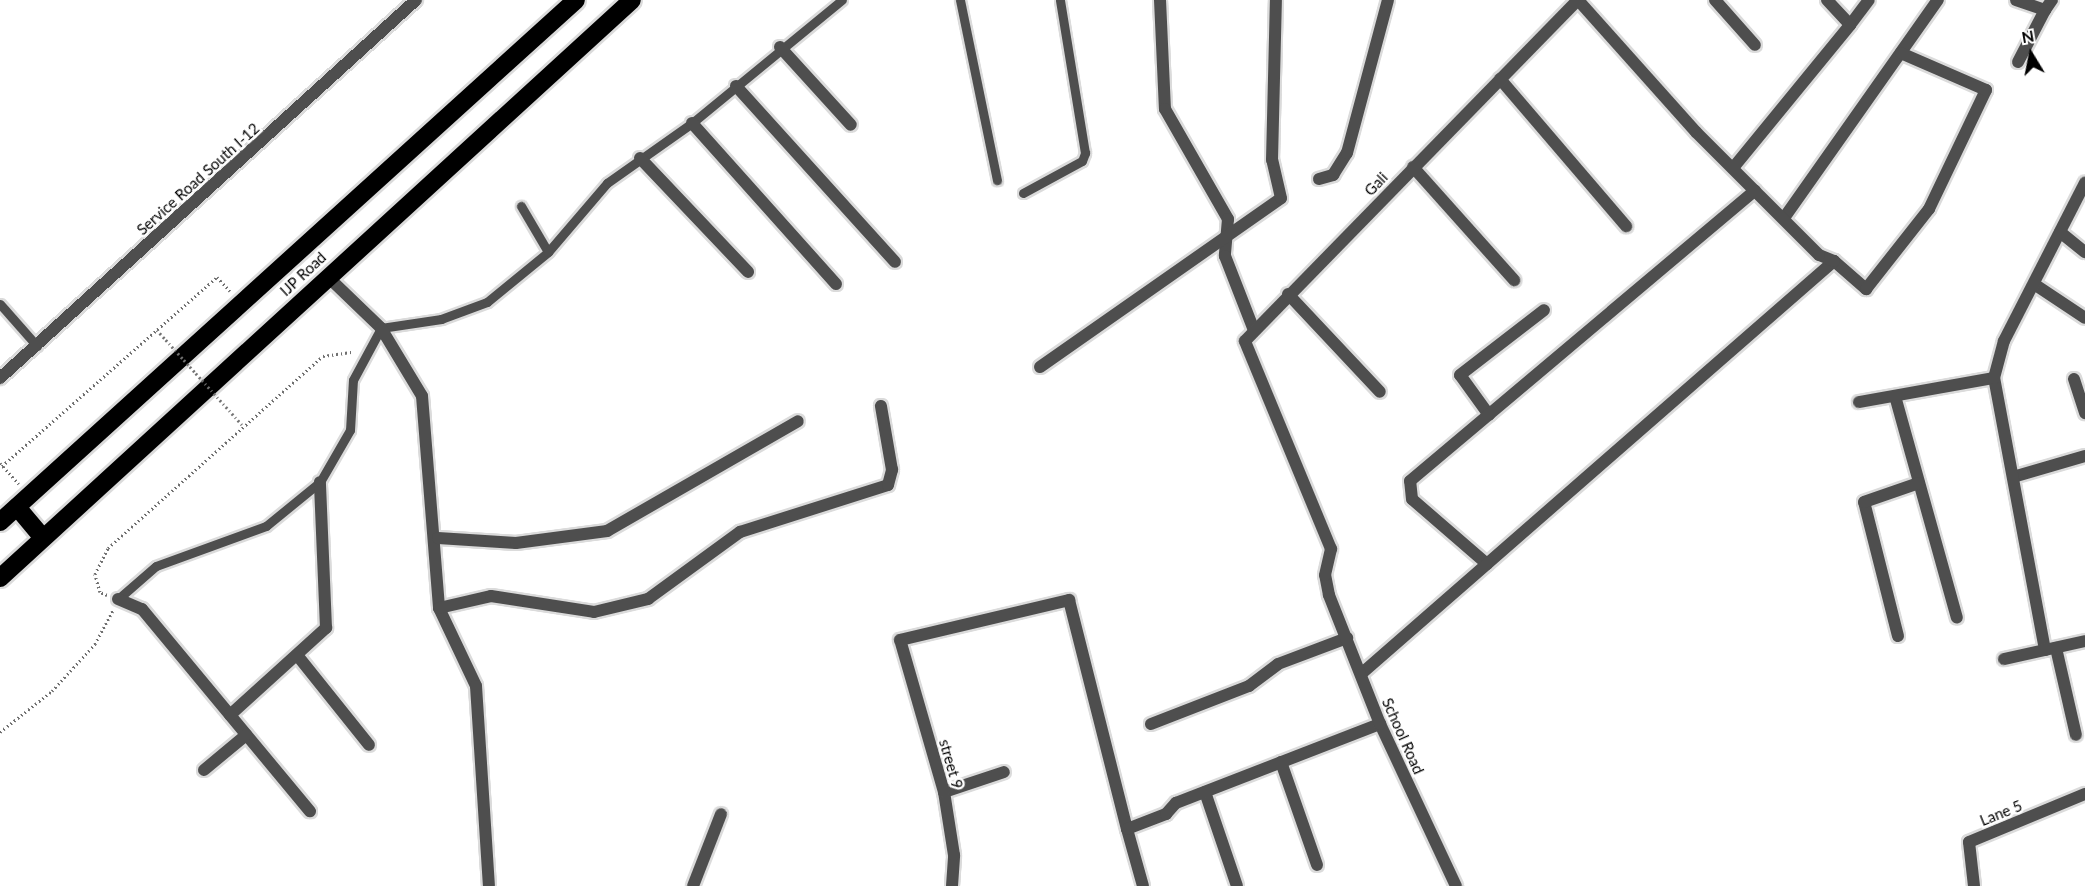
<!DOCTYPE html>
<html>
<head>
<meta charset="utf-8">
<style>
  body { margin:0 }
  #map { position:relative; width:2085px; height:886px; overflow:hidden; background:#fff; font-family:Lato,sans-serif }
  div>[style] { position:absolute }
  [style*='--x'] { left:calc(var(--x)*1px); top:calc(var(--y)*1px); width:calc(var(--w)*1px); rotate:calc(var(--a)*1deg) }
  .path>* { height:3px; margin-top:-1.5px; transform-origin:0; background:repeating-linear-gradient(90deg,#707070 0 1.5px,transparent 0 4.5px) }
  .roads { filter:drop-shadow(2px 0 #dbdbdb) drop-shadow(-2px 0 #dbdbdb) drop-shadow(0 2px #dbdbdb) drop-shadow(0 -2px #dbdbdb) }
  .lane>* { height:9px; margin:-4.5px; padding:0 4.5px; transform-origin:4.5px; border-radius:4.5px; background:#4e4e4e }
  .street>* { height:12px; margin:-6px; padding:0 6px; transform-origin:6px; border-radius:6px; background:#4e4e4e }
  .highway>* { height:18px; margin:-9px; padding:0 9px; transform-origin:9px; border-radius:9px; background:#000 }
  .path-bridge>* { height:3px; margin-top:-1.5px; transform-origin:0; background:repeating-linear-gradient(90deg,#707070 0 1.5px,transparent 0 4.5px) }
  span { translate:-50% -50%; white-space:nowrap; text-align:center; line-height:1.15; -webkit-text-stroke:5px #fff; paint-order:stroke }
  .street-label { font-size:15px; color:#000 }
  .north { position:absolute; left:2001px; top:24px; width:60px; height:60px; -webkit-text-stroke:4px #fff; paint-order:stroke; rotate:350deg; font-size:16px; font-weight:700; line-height:24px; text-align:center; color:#000 }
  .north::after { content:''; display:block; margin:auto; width:21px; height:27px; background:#000; clip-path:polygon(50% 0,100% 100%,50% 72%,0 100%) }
</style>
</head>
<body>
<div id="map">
  <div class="path">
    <i style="--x:0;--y:463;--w:28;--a:48"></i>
    <i style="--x:2;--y:466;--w:286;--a:-41.3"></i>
    <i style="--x:217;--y:277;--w:19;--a:47"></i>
    <i style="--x:107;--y:595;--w:8;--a:-157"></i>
    <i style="--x:100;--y:592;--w:19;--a:-106"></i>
    <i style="--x:95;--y:574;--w:29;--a:-63"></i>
    <i style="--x:108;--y:548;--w:288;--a:-41.8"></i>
    <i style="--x:323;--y:356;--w:30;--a:-8"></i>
    <i style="--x:0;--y:732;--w:66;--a:-38.3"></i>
    <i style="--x:52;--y:691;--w:64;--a:-47.5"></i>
    <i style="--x:95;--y:644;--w:38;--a:-62"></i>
  </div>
  <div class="roads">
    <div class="lane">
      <i style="--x:960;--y:0;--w:184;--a:78.4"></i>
      <i style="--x:1023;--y:193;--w:67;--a:-28.5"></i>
      <i style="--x:1082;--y:161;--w:9;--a:-69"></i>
      <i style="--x:1085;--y:153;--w:155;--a:-99.3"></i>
      <i style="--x:521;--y:206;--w:53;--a:59.6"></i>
      <i style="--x:0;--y:304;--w:56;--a:48.6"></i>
      <i style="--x:118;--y:599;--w:50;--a:-41"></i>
      <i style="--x:156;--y:566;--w:117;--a:-20"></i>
      <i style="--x:266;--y:526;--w:70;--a:-39.2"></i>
      <i style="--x:320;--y:482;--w:60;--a:-60"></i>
      <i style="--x:350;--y:430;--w:50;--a:-86.6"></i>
      <i style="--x:353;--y:380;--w:59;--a:-61.7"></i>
      <i style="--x:381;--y:328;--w:61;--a:-8.5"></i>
      <i style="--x:441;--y:319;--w:49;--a:-20.3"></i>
      <i style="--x:487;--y:302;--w:79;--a:-39.3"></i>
      <i style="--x:548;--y:252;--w:91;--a:-49.5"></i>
      <i style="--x:607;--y:183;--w:104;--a:-35.2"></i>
      <i style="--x:692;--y:123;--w:194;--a:-39.4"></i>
    </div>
    <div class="street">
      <i style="--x:1160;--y:0;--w:109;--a:87.4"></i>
      <i style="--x:1165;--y:109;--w:127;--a:60.2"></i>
      <i style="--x:1228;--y:219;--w:37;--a:95"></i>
      <i style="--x:1225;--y:256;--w:77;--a:68.7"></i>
      <i style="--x:1715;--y:0;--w:60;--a:48.4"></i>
      <i style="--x:1827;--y:0;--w:34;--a:47"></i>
      <i style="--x:1850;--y:25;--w:31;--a:-53"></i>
      <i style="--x:2016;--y:0;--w:31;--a:19"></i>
      <i style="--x:2045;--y:10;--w:12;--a:-55"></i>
      <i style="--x:780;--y:47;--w:105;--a:47.7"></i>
      <i style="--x:2018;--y:62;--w:59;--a:-62.6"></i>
      <i style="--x:1500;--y:79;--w:194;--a:49.4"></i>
      <i style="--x:736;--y:86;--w:237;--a:47.9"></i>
      <i style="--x:692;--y:123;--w:216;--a:48.2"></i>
      <i style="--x:640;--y:158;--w:157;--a:46.5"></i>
      <i style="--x:1413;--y:167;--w:152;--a:48.2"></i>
      <i style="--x:1733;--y:168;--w:185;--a:-50.7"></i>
      <i style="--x:1319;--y:179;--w:15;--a:-16"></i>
      <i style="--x:1333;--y:175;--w:26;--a:-58"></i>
      <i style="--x:1347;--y:153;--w:158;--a:-75"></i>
      <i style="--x:1784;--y:218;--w:267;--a:-54.8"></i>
      <i style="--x:2060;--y:232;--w:32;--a:39"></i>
      <i style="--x:1834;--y:261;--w:43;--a:41.2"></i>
      <i style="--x:1866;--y:289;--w:102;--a:-51.8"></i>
      <i style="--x:1929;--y:209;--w:132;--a:-64.4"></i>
      <i style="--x:1986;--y:90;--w:93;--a:-156.5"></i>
      <i style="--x:327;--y:276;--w:75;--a:43.9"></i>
      <i style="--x:381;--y:328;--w:79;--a:58.9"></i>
      <i style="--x:422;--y:396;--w:213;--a:85.4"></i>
      <i style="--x:439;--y:608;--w:86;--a:64.6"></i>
      <i style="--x:476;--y:686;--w:200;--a:86.3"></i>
      <i style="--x:2034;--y:284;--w:61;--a:33.7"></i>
      <i style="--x:1288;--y:294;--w:134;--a:46.8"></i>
      <i style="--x:1040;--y:367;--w:294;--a:-35"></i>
      <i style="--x:1281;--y:198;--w:39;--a:-103"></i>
      <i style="--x:1272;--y:160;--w:160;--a:-88.6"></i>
      <i style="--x:0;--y:378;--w:562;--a:-42.26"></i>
      <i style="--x:2074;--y:379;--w:36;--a:72"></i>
      <i style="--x:1895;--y:396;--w:230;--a:74.4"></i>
      <i style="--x:1859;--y:402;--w:137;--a:-10.1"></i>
      <i style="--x:1489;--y:415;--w:49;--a:-125.9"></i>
      <i style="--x:1460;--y:375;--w:106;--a:-37.7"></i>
      <i style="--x:2013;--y:477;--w:75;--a:-16.3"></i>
      <i style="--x:438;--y:538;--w:78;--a:3.7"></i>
      <i style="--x:516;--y:543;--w:92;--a:-7.5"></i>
      <i style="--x:607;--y:531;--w:220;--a:-29.9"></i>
      <i style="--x:1487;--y:564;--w:99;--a:-139.1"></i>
      <i style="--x:1412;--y:499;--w:18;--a:-96"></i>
      <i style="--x:1410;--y:481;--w:451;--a:-40.1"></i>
      <i style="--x:118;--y:599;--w:26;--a:23"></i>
      <i style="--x:142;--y:609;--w:263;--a:50.3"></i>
      <i style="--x:439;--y:608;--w:53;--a:-13"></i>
      <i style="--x:491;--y:596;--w:104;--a:8.8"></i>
      <i style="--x:594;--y:612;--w:56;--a:-13.5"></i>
      <i style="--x:648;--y:599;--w:114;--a:-36.1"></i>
      <i style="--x:740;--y:532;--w:155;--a:-17.6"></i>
      <i style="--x:888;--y:485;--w:16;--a:-75"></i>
      <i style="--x:892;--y:470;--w:65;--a:-99.8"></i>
      <i style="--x:1898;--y:636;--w:138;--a:-104.2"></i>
      <i style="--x:1864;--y:502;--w:58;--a:-19.1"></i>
      <i style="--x:2056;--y:648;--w:89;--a:77.1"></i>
      <i style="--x:2045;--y:650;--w:277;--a:-100.6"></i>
      <i style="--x:1994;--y:378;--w:38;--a:-75"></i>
      <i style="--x:2004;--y:341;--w:178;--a:-62.9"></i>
      <i style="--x:297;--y:655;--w:115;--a:51.3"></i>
      <i style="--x:2004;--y:659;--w:83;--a:-12.5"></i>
      <i style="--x:1361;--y:674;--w:628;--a:-41.13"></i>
      <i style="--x:1834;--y:261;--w:16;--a:-158"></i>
      <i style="--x:1819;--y:255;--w:174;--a:-135"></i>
      <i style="--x:1696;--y:132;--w:177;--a:-131.8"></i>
      <i style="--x:230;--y:715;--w:130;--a:-42.2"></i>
      <i style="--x:326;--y:628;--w:146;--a:-92.4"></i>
      <i style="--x:1151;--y:724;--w:105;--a:-21.2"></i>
      <i style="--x:1249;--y:686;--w:36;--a:-37"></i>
      <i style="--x:1278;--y:664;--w:74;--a:-20.6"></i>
      <i style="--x:1281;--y:762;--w:109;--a:70.7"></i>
      <i style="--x:204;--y:770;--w:55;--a:-39.8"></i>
      <i style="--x:944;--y:792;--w:63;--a:-18.4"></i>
      <i style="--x:1205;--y:792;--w:99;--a:71.2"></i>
      <i style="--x:1127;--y:829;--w:59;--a:74.3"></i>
      <i style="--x:693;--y:886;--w:77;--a:-68.7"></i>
      <i style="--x:952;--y:886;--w:31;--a:-86"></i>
      <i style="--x:954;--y:855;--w:64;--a:-99"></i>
      <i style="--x:944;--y:792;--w:158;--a:-106.1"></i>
      <i style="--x:900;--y:640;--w:174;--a:-13.3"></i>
      <i style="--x:1069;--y:600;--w:236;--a:75.8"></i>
      <i style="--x:1127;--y:829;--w:42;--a:-21"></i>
      <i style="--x:1166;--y:814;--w:15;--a:-48"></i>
      <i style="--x:1176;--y:803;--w:219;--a:-21.2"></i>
      <i style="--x:1456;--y:886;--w:179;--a:-115.1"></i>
      <i style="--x:1380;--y:724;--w:139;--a:-111.6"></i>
      <i style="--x:1329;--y:595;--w:20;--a:-101"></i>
      <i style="--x:1325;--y:575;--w:27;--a:-77"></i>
      <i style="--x:1331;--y:549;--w:225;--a:-112.5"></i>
      <i style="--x:1245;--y:341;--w:474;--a:-45.7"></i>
      <i style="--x:1974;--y:886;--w:44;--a:-96.5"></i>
      <i style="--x:1969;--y:842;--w:126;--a:-22.5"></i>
    </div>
    <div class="highway">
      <i style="--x:17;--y:507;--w:40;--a:50"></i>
      <i style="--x:0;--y:522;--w:777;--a:-42.18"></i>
      <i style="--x:0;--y:578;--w:856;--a:-42.44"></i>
    </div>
  </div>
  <div class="path-bridge">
    <i style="--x:157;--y:330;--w:129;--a:48.1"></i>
  </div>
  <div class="street-label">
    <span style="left:198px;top:179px;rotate:-42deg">Service Road South I-12</span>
    <span style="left:1376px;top:184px;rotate:-46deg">Gali</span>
    <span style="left:303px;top:274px;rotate:-43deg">IJP Road</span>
    <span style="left:1403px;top:736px;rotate:66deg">School Road</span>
    <span style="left:951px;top:764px;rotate:74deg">street 9</span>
    <span style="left:2001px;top:813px;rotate:-22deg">Lane 5</span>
  </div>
  <div class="north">N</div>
</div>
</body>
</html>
